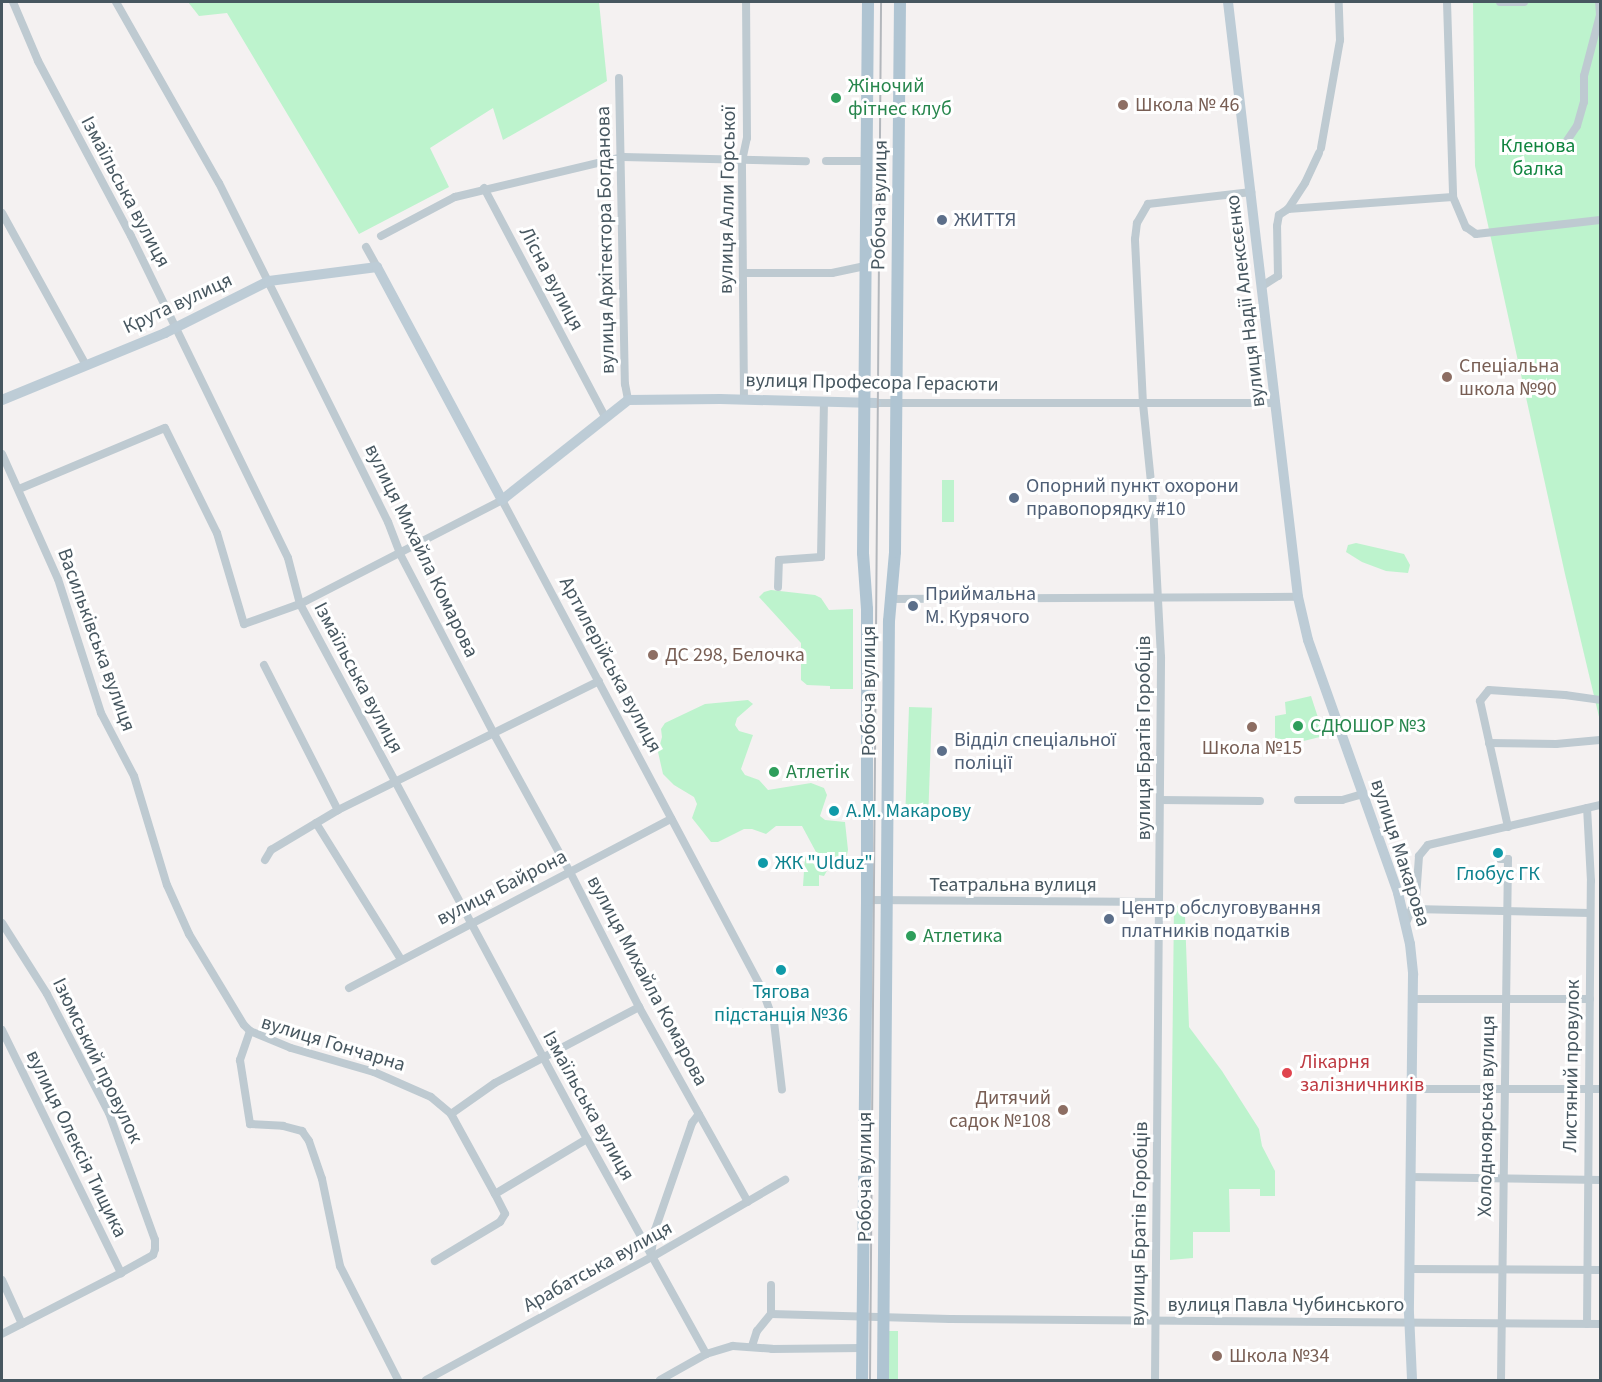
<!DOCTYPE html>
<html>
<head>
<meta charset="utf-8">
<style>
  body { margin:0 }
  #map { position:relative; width:1602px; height:1382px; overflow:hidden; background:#f4f1f1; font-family:"Source Sans 3",sans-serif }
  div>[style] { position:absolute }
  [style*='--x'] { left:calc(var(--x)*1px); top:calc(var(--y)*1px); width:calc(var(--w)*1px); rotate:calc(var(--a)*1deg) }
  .green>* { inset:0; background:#bdf3cd; transform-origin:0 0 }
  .street>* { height:8px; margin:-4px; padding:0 4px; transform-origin:4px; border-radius:4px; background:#becad1 }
  .secondary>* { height:10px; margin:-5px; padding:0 5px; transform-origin:5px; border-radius:5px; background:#bdccd6 }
  .primary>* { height:12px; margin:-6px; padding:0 6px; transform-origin:6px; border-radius:6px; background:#afc4d2 }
  .tram>* { height:1.5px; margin:-0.75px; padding:0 0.75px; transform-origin:0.75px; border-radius:0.75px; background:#b3b7bc }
  .dots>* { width:16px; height:16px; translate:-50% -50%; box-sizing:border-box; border:3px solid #fff; border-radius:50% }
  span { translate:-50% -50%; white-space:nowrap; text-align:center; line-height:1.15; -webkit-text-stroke:6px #fff; paint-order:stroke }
  .leisure-label { font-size:20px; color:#27864d }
  .left { translate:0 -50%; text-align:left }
  .education-label { font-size:20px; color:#785e54 }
  .right { translate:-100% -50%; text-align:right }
  .park-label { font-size:20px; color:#10843f }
  .street-label { font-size:20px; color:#475760 }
  .service-label { font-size:20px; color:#4e5e75 }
  .culture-label { font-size:20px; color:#0d838f }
  .health-label { font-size:20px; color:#be3a42 }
  .frame { position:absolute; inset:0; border:3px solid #475760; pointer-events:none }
</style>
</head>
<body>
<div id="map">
  <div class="green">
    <i style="clip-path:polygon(188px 2px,599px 2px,607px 81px,503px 140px,493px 108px,430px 148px,449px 187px,359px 234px,227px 13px,199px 16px)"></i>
    <i style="clip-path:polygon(1473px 2px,1600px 2px,1600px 721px,1565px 574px,1475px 166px)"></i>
    <i style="left:942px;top:480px;width:12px;height:42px"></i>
    <i style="clip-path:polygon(1356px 543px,1404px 554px,1410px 565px,1408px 573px,1386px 571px,1362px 562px,1346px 552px,1348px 545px)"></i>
    <i style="clip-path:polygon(771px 590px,815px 595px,821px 598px,829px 610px,853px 609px,853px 689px,830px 689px,830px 686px,807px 685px,801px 680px,801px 643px,759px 597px,764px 592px)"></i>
    <i style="clip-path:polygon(1311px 696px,1324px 736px,1275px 748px,1275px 716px,1286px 714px,1285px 702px)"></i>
    <i style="clip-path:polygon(748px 700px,753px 704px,737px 718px,735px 725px,739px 731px,753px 735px,741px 769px,745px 775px,759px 780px,768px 790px,811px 783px,824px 788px,827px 795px,820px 816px,825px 820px,845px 822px,848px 850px,844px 869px,837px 870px,831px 857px,816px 852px,802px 826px,776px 826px,766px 834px,752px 829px,744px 829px,718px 842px,711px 842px,692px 818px,697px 804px,694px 797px,674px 785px,663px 774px,658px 752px,662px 737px,661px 729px,665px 723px,705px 704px)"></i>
    <i style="left:909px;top:707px;width:23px;height:101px;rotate:2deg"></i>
    <i style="clip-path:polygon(805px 856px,816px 866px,821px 864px,829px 867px,824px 876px,819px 875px,819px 886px,803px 886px)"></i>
    <i style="clip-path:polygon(1174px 905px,1178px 906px,1185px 916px,1189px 1027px,1222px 1071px,1259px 1129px,1262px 1146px,1275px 1171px,1275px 1196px,1260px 1196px,1260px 1189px,1229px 1189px,1230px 1232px,1193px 1232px,1193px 1258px,1170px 1260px)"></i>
    <i style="left:898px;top:1331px;width:49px;height:9px;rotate:90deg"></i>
  </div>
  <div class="street">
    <i style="--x:13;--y:2;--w:64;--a:67"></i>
    <i style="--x:38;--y:61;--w:198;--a:62"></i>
    <i style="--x:131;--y:236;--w:358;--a:64"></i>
    <i style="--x:288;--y:558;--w:48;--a:75.4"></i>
    <i style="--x:300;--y:604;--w:607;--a:61.79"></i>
    <i style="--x:587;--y:1139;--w:246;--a:61"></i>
    <i style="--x:116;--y:2;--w:208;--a:60.4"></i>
    <i style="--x:219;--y:183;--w:379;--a:63.5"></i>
    <i style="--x:388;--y:522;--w:34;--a:69"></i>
    <i style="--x:400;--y:554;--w:203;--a:62.4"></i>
    <i style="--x:494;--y:734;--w:158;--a:61.2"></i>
    <i style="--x:570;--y:872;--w:152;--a:62.9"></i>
    <i style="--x:639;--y:1007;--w:223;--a:60.8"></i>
    <i style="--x:1447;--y:2;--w:195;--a:88.2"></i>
    <i style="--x:1453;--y:197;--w:33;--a:67"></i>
    <i style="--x:1466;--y:227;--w:12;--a:35"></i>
    <i style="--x:1476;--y:234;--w:125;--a:-6.4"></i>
    <i style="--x:1500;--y:2;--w:24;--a:0"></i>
    <i style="--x:619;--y:78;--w:306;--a:88.9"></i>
    <i style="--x:625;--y:384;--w:16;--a:79"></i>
    <i style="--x:1564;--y:145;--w:23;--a:-56"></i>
    <i style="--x:1577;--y:126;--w:25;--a:-74"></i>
    <i style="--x:1584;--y:102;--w:26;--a:-90"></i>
    <i style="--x:1584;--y:76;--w:63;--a:-75.3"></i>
    <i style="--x:1600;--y:15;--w:13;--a:-94"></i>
    <i style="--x:1321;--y:148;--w:110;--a:-80"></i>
    <i style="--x:1340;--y:40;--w:38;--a:-92"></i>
    <i style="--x:1319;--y:153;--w:33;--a:115"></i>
    <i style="--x:1305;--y:183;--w:31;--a:123"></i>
    <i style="--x:1288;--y:209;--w:165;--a:-4.2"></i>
    <i style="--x:826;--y:161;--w:40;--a:0"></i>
    <i style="--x:484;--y:188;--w:260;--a:62.1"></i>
    <i style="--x:2;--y:213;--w:174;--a:61.1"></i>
    <i style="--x:381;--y:236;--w:84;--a:-27.8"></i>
    <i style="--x:455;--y:197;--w:173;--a:-13.4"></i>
    <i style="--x:623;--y:157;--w:183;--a:1.3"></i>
    <i style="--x:366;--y:247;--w:23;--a:61"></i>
    <i style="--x:743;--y:273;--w:89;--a:0"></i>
    <i style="--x:832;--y:273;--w:35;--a:-12"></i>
    <i style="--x:1262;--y:286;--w:19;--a:-32"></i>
    <i style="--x:1278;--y:276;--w:50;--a:-91.1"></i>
    <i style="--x:1277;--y:226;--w:11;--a:-80"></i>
    <i style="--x:1279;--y:215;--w:11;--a:-34"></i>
    <i style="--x:744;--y:400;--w:239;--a:-90.5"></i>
    <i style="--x:742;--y:161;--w:24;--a:-78"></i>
    <i style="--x:747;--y:138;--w:136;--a:-90.4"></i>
    <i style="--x:876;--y:403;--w:400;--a:0"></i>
    <i style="--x:2;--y:454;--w:137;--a:65.9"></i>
    <i style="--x:58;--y:579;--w:141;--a:72.2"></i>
    <i style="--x:101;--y:713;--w:71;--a:62.4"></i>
    <i style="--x:134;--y:776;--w:114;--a:73.2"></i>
    <i style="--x:167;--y:885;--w:54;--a:65.8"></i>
    <i style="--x:189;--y:934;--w:106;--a:58.9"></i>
    <i style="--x:244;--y:1025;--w:8;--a:45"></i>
    <i style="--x:250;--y:1031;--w:44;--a:22.5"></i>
    <i style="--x:291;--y:1048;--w:86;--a:16.1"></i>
    <i style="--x:374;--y:1072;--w:62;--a:23.7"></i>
    <i style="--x:431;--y:1097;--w:26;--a:40"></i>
    <i style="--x:451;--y:1114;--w:91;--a:61.2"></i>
    <i style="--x:495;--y:1194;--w:22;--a:63"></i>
    <i style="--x:505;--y:1214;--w:9;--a:122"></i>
    <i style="--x:500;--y:1222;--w:76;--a:149"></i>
    <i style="--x:19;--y:489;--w:158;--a:-22.7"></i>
    <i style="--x:165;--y:428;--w:117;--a:63.7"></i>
    <i style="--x:217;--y:533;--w:95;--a:73.5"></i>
    <i style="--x:244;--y:624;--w:59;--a:-19.7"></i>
    <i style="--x:300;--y:604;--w:227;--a:-27.2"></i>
    <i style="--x:502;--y:500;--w:554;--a:62"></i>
    <i style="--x:762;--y:989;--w:35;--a:70"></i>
    <i style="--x:774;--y:1022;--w:68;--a:83.3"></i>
    <i style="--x:778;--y:587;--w:27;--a:-88"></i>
    <i style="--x:779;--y:560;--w:42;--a:-4.1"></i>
    <i style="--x:821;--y:557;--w:155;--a:-88.9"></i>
    <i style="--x:890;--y:599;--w:408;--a:-0.3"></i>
    <i style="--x:264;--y:665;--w:163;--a:63"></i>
    <i style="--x:1489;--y:743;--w:67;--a:0.9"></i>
    <i style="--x:1556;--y:744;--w:44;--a:-5.2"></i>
    <i style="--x:1160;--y:800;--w:100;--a:0.6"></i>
    <i style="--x:1298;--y:800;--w:44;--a:0"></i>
    <i style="--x:1342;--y:800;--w:22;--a:-16"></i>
    <i style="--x:316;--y:823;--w:159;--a:58.1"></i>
    <i style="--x:1508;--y:827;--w:129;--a:-102.5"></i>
    <i style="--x:1480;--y:701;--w:14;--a:-51"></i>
    <i style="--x:1489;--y:690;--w:76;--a:3.8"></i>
    <i style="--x:1565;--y:695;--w:35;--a:8"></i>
    <i style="--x:1500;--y:859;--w:8;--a:0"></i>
    <i style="--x:1508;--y:859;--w:521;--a:90.77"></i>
    <i style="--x:265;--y:860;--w:12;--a:-59"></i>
    <i style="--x:271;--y:850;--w:78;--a:-30.8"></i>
    <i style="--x:338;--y:810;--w:291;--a:-26.3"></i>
    <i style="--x:867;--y:900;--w:292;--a:0.4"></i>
    <i style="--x:1413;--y:909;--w:177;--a:1.3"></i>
    <i style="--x:2;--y:923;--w:84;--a:57.6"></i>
    <i style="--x:47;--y:994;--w:134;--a:62.5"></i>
    <i style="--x:109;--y:1113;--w:135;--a:70.1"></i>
    <i style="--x:155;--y:1240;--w:9;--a:90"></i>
    <i style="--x:155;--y:1249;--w:6;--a:108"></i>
    <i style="--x:153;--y:1255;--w:37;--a:151"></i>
    <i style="--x:121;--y:1273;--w:134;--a:152.9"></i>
    <i style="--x:1406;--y:923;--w:27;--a:-68"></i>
    <i style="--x:1416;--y:898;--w:42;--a:-85.9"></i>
    <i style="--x:1419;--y:856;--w:14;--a:-51"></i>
    <i style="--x:1428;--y:845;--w:177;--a:-13.1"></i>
    <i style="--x:349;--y:988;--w:364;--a:-27.7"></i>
    <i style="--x:1412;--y:999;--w:178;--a:0"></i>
    <i style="--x:2;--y:1030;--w:271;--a:63.9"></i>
    <i style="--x:250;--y:1031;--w:31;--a:109"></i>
    <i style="--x:240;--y:1060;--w:65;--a:81.1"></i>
    <i style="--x:250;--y:1124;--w:33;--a:3"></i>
    <i style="--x:283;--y:1126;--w:20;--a:15"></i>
    <i style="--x:302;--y:1131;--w:12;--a:55"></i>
    <i style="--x:309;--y:1141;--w:40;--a:71.1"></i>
    <i style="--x:322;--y:1179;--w:89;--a:78.3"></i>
    <i style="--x:340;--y:1266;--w:128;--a:63"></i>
    <i style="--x:1411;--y:1089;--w:189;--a:0"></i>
    <i style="--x:451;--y:1114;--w:54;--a:-35.2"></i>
    <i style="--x:495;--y:1083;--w:163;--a:-27.8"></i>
    <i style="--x:1411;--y:1177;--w:189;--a:0.9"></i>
    <i style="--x:495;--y:1194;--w:107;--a:-30.9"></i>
    <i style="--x:651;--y:1254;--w:24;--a:-81"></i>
    <i style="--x:655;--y:1230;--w:113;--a:-70.9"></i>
    <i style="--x:692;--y:1123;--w:11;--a:-52"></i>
    <i style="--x:1410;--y:1269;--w:190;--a:0.3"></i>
    <i style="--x:2;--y:1280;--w:48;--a:65.6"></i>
    <i style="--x:771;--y:1314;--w:29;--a:-90"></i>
    <i style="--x:1587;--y:1324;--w:443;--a:-89.5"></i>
    <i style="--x:1591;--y:881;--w:73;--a:-93.1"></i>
    <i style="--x:752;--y:1346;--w:16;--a:-72"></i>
    <i style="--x:757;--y:1331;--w:22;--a:-51"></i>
    <i style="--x:771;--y:1314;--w:179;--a:1.6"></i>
    <i style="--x:950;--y:1319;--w:650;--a:0.44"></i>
    <i style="--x:426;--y:1380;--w:257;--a:-28.6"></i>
    <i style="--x:652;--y:1257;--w:154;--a:-30.1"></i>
    <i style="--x:660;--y:1380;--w:53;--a:-29.5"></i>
    <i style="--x:706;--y:1354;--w:28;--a:-17"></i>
    <i style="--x:733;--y:1346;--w:39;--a:4"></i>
    <i style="--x:772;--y:1349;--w:91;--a:-0.6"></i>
    <i style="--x:1155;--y:1380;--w:723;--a:-89.52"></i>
    <i style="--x:1161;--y:657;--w:155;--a:-93"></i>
    <i style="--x:1153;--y:502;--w:99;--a:-95.8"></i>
    <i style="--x:1143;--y:404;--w:165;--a:-92.8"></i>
    <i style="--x:1135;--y:239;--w:16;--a:-83"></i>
    <i style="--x:1137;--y:223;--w:22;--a:-60"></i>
    <i style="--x:1148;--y:204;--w:104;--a:-6.6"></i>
  </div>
  <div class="secondary">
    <i style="--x:1228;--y:2;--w:599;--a:83.29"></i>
    <i style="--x:1298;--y:597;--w:44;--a:76.9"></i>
    <i style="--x:1308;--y:640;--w:269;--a:70.4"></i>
    <i style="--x:1398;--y:893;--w:52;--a:76.8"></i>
    <i style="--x:1410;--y:944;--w:31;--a:84"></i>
    <i style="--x:1413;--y:975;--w:338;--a:90.7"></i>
    <i style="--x:1409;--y:1313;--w:67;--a:87.4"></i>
    <i style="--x:2;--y:400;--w:176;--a:-22.3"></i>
    <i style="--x:165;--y:333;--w:116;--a:-26.6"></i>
    <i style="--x:269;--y:281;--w:109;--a:-7.4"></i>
    <i style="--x:377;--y:267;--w:264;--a:61.8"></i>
    <i style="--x:502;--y:500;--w:161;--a:-38.4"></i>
    <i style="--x:628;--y:400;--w:92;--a:-0.6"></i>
    <i style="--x:720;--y:399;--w:156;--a:1.5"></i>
  </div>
  <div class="primary">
    <i style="--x:862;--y:1380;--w:480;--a:-89.4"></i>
    <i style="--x:867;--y:900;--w:291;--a:-90"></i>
    <i style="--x:867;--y:609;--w:56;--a:-94.1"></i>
    <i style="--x:863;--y:553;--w:551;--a:-89.48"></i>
    <i style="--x:883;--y:1380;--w:759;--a:-89.55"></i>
    <i style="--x:889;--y:621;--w:69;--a:-85"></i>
    <i style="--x:895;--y:552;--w:550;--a:-89.48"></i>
  </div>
  <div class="tram">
    <i style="--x:870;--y:1380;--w:1378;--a:-89.54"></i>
  </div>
  <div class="dots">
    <i style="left:836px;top:98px;background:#2e9e5b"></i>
    <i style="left:1123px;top:105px;background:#8d6e63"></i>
    <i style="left:942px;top:220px;background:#5c6f8a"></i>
    <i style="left:1447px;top:377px;background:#8d6e63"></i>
    <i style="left:1014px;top:498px;background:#5c6f8a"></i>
    <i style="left:913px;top:606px;background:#5c6f8a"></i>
    <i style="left:653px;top:655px;background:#8d6e63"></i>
    <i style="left:1298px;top:726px;background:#2e9e5b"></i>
    <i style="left:1252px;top:727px;background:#8d6e63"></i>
    <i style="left:942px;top:751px;background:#5c6f8a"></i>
    <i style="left:774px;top:772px;background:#2e9e5b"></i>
    <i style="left:834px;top:811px;background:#0f9aa8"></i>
    <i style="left:1498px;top:853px;background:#0f9aa8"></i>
    <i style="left:763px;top:863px;background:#0f9aa8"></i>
    <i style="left:1109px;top:919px;background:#5c6f8a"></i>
    <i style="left:911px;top:936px;background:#2e9e5b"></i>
    <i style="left:781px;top:970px;background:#0f9aa8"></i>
    <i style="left:1287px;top:1073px;background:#e0444e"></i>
    <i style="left:1063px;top:1110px;background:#8d6e63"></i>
    <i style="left:1217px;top:1356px;background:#8d6e63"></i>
  </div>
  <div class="leisure-label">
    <span class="left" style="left:848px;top:98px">Жіночий<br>фітнес клуб</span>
    <span class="left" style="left:1310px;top:726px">СДЮШОР №3</span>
    <span class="left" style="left:786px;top:772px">Атлетік</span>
    <span class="left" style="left:923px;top:936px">Атлетика</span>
  </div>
  <div class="education-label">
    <span class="left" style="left:1135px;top:105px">Школа № 46</span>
    <span class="left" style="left:1459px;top:378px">Спеціальна<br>школа №90</span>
    <span class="left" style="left:665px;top:655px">ДС 298, Белочка</span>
    <span style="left:1252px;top:748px">Школа №15</span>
    <span class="right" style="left:1051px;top:1110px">Дитячий<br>садок №108</span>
    <span class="left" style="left:1229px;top:1356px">Школа №34</span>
  </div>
  <div class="park-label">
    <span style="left:1538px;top:158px">Кленова<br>балка</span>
  </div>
  <div class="street-label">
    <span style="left:125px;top:192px;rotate:62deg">Ізмаїльська вулиця</span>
    <span style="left:728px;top:200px;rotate:-89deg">вулиця Алли Горської</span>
    <span style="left:880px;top:205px;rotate:-89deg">Робоча вулиця</span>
    <span style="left:606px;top:240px;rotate:-91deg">вулиця Архітектора Богданова</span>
    <span style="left:551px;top:279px;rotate:62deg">Лісна вулиця</span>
    <span style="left:1246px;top:301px;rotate:-97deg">вулиця Надії Алексєєнко</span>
    <span style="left:178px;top:304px;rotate:-25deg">Крута вулиця</span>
    <span style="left:872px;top:383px;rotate:1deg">вулиця Професора Герасюти</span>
    <span style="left:421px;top:551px;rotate:64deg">вулиця Михайла Комарова</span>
    <span style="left:96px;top:640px;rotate:70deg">Васильківська вулиця</span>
    <span style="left:610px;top:665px;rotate:62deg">Артилерійська вулиця</span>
    <span style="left:358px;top:678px;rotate:62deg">Ізмаїльська вулиця</span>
    <span style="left:869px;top:691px;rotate:-90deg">Робоча вулиця</span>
    <span style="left:1144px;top:738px;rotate:-90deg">вулиця Братів Горобців</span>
    <span style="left:1400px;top:853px;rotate:72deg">вулиця Макарова</span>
    <span style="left:1013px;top:885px">Театральна вулиця</span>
    <span style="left:502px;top:888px;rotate:-27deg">вулиця Байрона</span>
    <span style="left:647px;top:981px;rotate:62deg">вулиця Михайла Комарова</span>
    <span style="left:333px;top:1044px;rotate:17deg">вулиця Гончарна</span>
    <span style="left:97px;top:1061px;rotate:64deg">Ізюмський провулок</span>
    <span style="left:1572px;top:1066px;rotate:-89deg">Листяний провулок</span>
    <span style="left:588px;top:1106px;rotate:61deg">Ізмаїльська вулиця</span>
    <span style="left:1487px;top:1116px;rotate:-89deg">Холодноярська вулиця</span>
    <span style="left:76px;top:1144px;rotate:64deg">вулиця Олексія Тищика</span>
    <span style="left:865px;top:1177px;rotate:-90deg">Робоча вулиця</span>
    <span style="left:1140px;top:1224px;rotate:-89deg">вулиця Братів Горобців</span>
    <span style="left:598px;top:1267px;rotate:-29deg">Арабатська вулиця</span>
    <span style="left:1286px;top:1305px">вулиця Павла Чубинського</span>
  </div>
  <div class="service-label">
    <span class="left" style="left:954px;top:220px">ЖИТТЯ</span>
    <span class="left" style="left:1026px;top:498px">Опорний пункт охорони<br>правопорядку #10</span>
    <span class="left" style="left:925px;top:606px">Приймальна<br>М. Курячого</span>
    <span class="left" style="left:954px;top:752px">Відділ спеціальної<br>поліції</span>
    <span class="left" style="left:1121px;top:920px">Центр обслуговування<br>платників податків</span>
  </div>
  <div class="culture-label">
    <span class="left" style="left:846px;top:811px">А.М. Макарову</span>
    <span class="left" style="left:775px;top:863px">ЖК "Ulduz"</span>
    <span style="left:1498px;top:874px">Глобус ГК</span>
    <span style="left:781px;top:1004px">Тягова<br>пiдстанцiя №36</span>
  </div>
  <div class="health-label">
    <span class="left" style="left:1300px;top:1074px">Лікарня<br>залізничників</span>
  </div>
  <div class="frame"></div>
</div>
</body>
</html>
